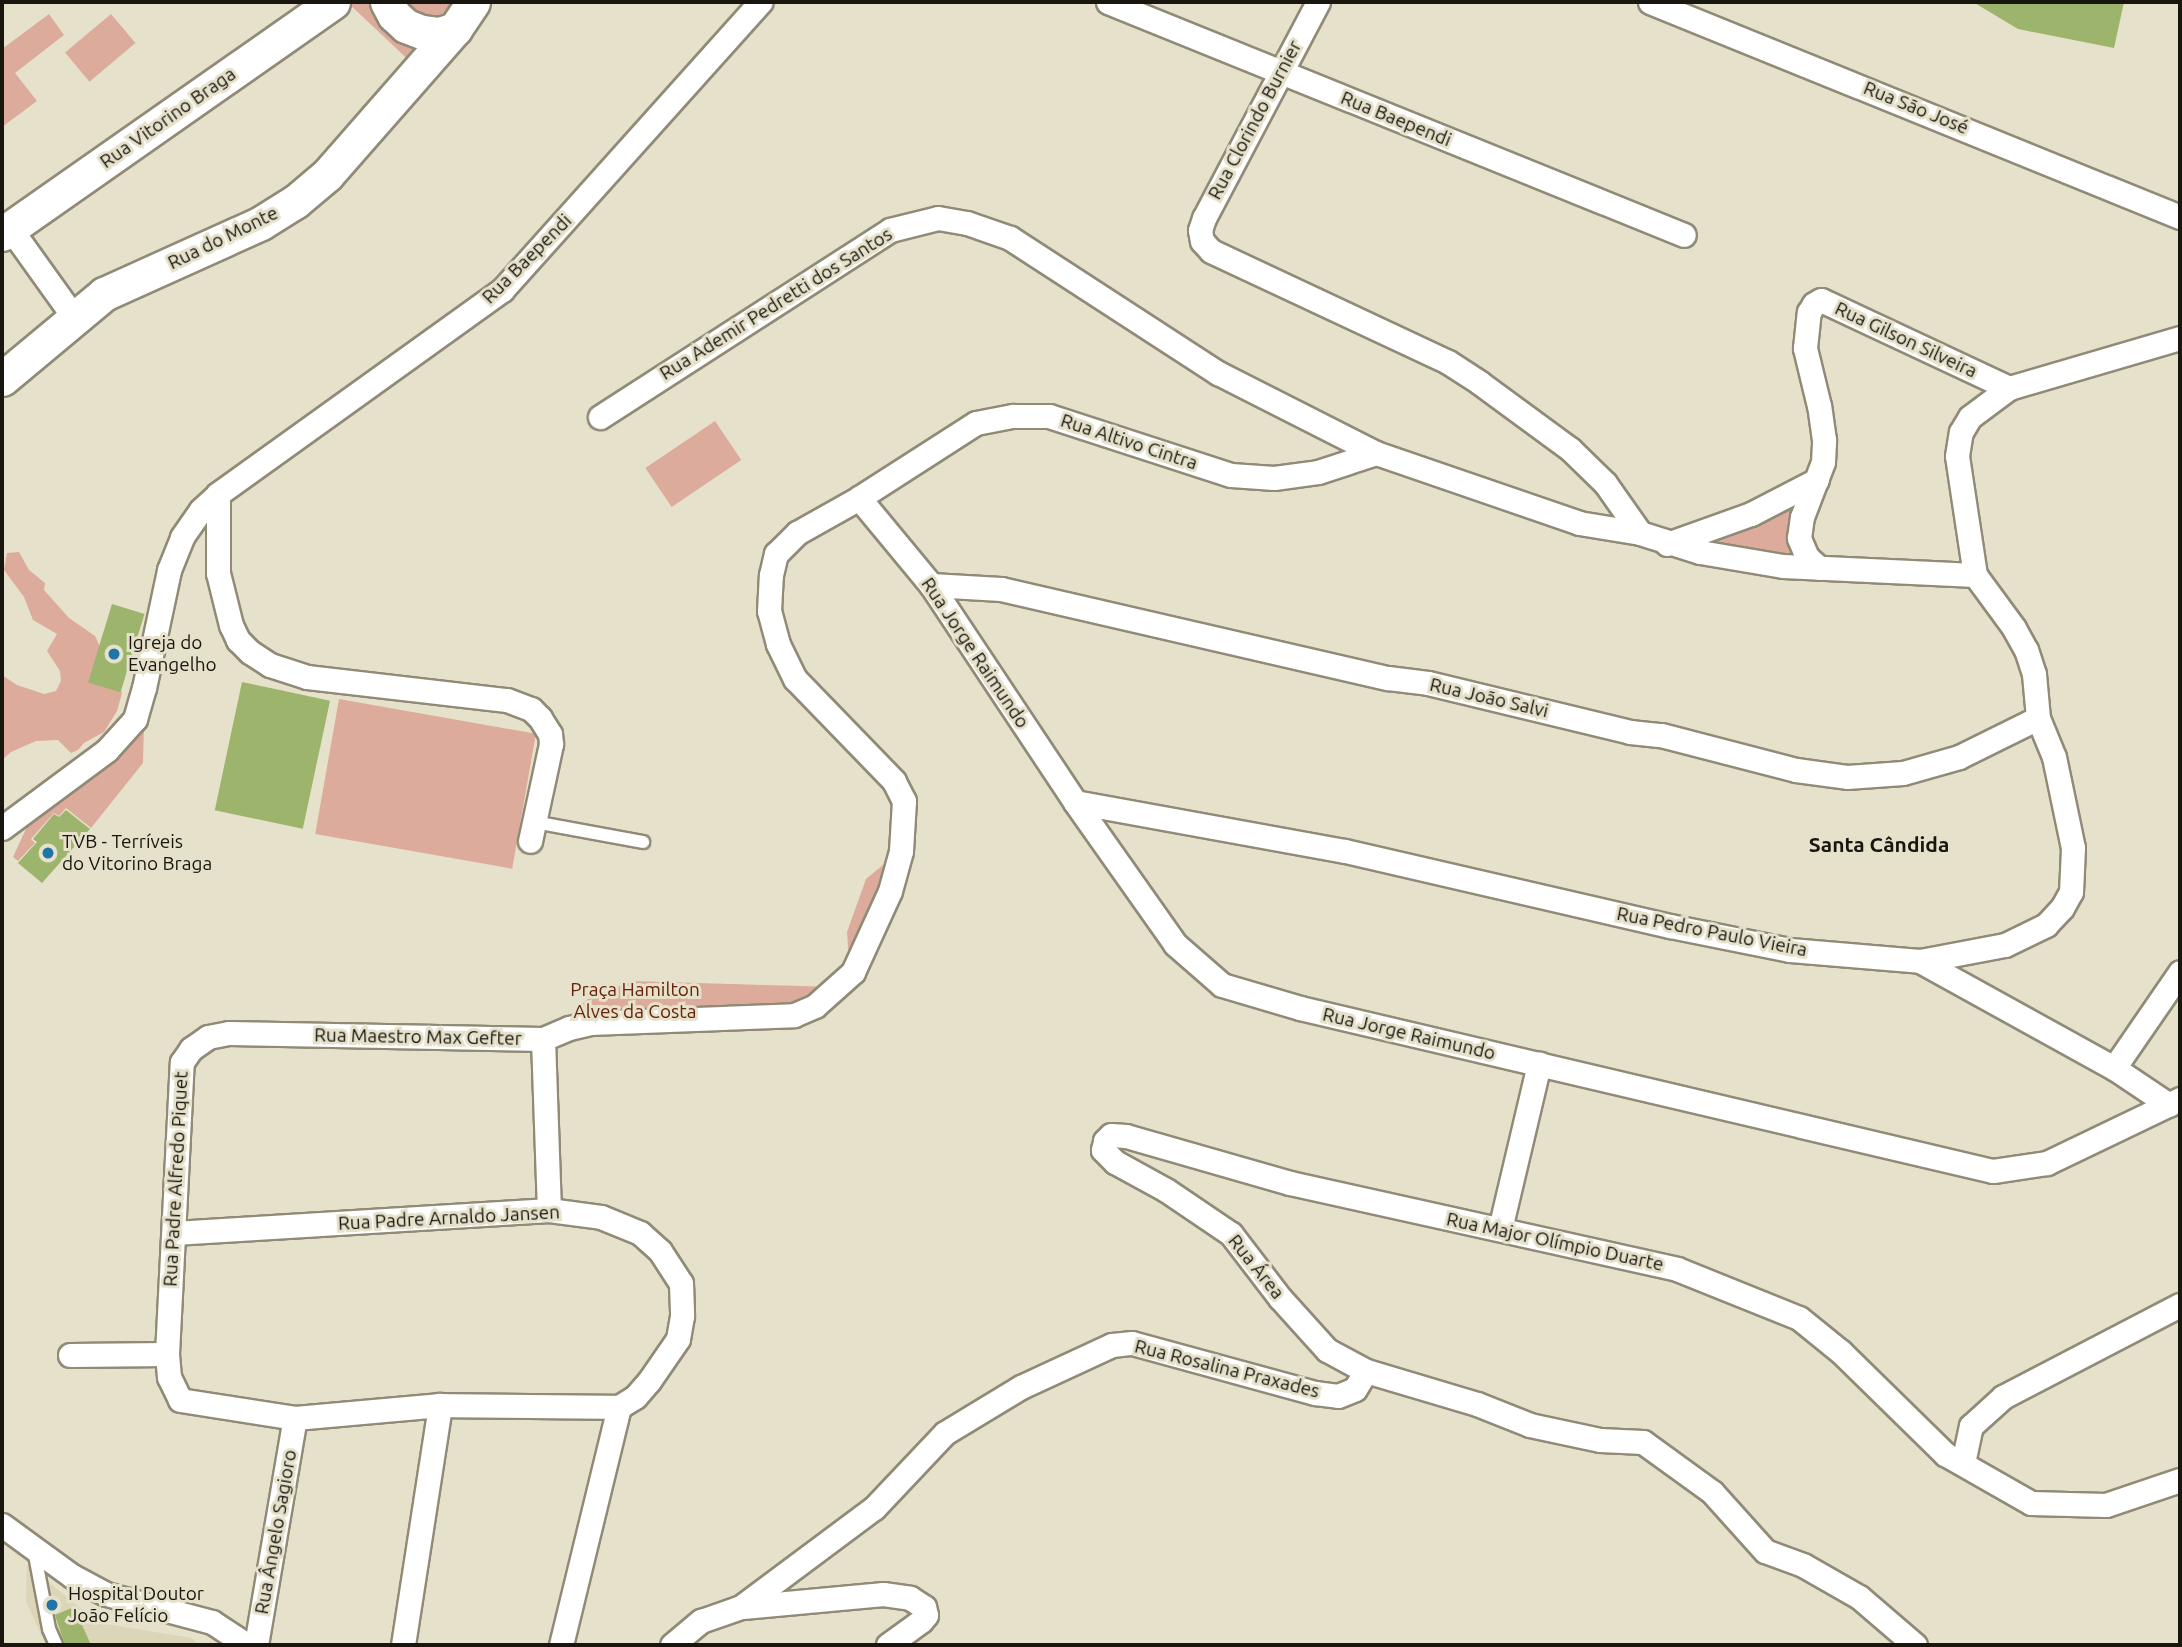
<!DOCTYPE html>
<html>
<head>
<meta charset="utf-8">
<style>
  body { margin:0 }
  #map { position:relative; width:2182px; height:1647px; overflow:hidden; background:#e6e1cb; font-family:Ubuntu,sans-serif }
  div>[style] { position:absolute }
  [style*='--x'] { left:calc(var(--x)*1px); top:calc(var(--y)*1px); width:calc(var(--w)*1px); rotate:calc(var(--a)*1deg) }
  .built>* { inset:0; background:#dcd5b8 }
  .green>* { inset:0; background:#ddab9c; transform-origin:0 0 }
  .building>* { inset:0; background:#9db46c; transform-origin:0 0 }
  .roads { filter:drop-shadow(2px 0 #908a77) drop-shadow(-2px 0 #908a77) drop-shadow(0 2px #908a77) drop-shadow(0 -2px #908a77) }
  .lane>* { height:12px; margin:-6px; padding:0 6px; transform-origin:6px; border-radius:6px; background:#fff }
  .street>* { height:23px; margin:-11.5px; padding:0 11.5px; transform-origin:11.5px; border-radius:11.5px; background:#fff }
  .secondary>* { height:33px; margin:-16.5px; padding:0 16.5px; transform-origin:16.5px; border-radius:16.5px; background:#fff }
  .dots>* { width:19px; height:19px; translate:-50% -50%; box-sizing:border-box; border:4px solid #e6e1cb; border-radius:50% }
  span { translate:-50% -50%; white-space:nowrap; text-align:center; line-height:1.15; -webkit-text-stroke:6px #e6e1cb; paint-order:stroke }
  .street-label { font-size:19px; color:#18160f }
  .poi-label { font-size:19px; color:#18160f }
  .left { translate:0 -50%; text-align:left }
  .park-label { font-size:19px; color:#67220b }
  .neighbourhood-label { font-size:21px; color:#18160f; font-weight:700 }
  .frame { position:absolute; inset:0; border:4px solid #18160f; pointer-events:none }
</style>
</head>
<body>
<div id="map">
  <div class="built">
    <i style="clip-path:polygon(27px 1565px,82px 1609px,106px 1624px,192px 1638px,198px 1645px,46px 1645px,26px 1601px)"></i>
  </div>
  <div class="green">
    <i style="clip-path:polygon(347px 2px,383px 2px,421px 36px,417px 68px)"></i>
    <i style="clip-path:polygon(398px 2px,455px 2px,442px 14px,431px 17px,419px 17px)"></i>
    <i style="clip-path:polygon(49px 14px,64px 35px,15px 73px,37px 101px,2px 127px,2px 49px)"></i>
    <i style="left:111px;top:14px;width:38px;height:60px;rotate:50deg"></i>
    <i style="left:715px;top:421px;width:47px;height:84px;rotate:56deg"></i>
    <i style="clip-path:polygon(1795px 500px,1800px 559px,1692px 541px)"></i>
    <i style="clip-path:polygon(19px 552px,29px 570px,45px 583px,44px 590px,69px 618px,95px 636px,122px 693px,117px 711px,104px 732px,84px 743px,78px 750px,71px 753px,58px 740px,36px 741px,11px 752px,2px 760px,2px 675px,17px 685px,44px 694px,56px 691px,61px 681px,60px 671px,47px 651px,57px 634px,33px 620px,24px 597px,4px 570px,7px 553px)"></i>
    <i style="left:339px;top:699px;width:200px;height:137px;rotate:10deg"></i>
    <i style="clip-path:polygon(144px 725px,143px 763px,91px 828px,66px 808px,59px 816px,54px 813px,31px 839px,35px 843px,18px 861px,13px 857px,31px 818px,116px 757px)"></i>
    <i style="clip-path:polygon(889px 860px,849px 960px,847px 932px,866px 879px)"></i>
    <i style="clip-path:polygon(632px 981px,764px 985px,837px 987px,815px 1006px,555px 1032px,586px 1000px)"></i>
  </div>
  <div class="building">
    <i style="clip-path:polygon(1973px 2px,2124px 2px,2114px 48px,2018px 29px)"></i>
    <i style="left:112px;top:604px;width:34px;height:82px;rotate:17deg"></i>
    <i style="left:242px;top:682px;width:90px;height:131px;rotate:12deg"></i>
    <i style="clip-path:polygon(66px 810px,90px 829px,42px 883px,18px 863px,37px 842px,33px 839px,54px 814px,59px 817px)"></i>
    <i style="clip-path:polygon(74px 1607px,91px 1645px,65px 1645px,55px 1615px)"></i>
  </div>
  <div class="roads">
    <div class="lane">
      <i style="--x:534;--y:822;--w:111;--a:10.4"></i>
      <i style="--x:34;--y:1550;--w:80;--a:79.2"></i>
      <i style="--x:49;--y:1629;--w:17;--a:66"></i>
    </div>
    <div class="street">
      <i style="--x:1108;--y:2;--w:621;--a:22.02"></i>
      <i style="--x:1318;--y:2;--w:244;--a:117.8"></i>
      <i style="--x:1204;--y:218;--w:13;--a:108"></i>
      <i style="--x:1200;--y:230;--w:11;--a:80"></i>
      <i style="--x:1202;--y:241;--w:13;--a:48"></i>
      <i style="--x:1211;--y:251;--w:262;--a:25.1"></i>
      <i style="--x:1448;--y:362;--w:38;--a:33"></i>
      <i style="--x:1480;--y:383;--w:112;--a:36.3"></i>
      <i style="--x:1570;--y:449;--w:49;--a:44.2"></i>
      <i style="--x:1605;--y:483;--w:61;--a:55"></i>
      <i style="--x:1650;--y:2;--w:572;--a:22.08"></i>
      <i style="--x:10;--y:228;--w:108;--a:54.4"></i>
      <i style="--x:600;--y:417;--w:345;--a:-32.8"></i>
      <i style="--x:890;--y:230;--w:49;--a:-14"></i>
      <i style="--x:938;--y:218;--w:29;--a:10"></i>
      <i style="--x:967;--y:223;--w:46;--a:19.2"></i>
      <i style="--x:1010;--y:238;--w:248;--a:33"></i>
      <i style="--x:1218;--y:373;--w:177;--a:26.9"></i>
      <i style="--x:1376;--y:453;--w:215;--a:19"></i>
      <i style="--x:1579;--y:523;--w:62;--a:9.3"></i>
      <i style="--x:1640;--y:533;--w:63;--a:17.6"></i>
      <i style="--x:1700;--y:552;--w:84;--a:9.6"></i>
      <i style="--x:1783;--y:566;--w:192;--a:2.7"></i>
      <i style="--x:218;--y:494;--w:79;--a:90"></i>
      <i style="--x:218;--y:573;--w:54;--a:76"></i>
      <i style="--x:231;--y:625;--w:17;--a:65"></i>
      <i style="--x:238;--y:640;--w:17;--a:45"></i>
      <i style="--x:250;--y:652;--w:24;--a:33"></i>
      <i style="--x:270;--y:665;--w:39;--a:18"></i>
      <i style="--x:307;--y:677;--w:201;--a:6.6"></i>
      <i style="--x:507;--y:700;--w:26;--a:21"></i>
      <i style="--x:531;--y:709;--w:13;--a:45"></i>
      <i style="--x:540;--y:718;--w:19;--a:58"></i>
      <i style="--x:550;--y:734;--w:10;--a:84"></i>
      <i style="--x:551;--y:744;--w:99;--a:102.2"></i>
      <i style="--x:859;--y:498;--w:113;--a:50.4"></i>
      <i style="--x:931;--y:585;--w:260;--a:56.4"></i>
      <i style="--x:1075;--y:802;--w:174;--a:54.8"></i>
      <i style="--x:1175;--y:944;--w:62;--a:41.1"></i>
      <i style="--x:1222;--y:985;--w:81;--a:16.4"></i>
      <i style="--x:1300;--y:1008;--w:712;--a:13.24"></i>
      <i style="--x:1993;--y:1171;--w:55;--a:-8.4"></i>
      <i style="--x:2047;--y:1163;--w:148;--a:-25.7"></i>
      <i style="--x:1667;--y:544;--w:89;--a:-19.7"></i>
      <i style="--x:1751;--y:514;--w:74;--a:-27.3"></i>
      <i style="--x:1819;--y:568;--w:16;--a:-137"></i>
      <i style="--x:1807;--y:557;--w:21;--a:-113"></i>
      <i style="--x:1799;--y:538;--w:21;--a:-82"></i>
      <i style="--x:1802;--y:517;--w:59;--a:-69.1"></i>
      <i style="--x:1823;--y:462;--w:22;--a:-87"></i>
      <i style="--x:1824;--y:440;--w:34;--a:-98"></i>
      <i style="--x:1819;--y:406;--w:60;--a:-103.6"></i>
      <i style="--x:1805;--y:348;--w:36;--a:-84"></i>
      <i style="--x:1809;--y:312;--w:9;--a:-58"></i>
      <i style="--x:1814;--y:304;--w:8;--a:-30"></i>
      <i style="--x:1821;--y:300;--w:208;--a:25.1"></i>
      <i style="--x:931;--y:585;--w:70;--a:3.3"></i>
      <i style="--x:1001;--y:589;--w:397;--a:13"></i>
      <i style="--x:1388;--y:678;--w:40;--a:7.1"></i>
      <i style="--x:1428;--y:683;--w:208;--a:13.6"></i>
      <i style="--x:1630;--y:732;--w:31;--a:6"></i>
      <i style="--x:1661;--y:735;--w:139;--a:14.5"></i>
      <i style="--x:1796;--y:770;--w:51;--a:7.8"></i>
      <i style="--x:1847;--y:777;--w:56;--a:-4.1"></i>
      <i style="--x:1903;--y:773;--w:58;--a:-15.9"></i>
      <i style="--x:1959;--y:757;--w:88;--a:-26.3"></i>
      <i style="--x:1075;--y:802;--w:274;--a:10.3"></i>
      <i style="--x:1345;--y:851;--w:334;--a:13"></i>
      <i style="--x:1670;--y:926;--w:122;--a:11.3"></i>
      <i style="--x:1790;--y:950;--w:130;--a:4.8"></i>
      <i style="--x:1920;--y:961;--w:86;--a:-10.7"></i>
      <i style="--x:2005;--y:945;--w:46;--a:-26"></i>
      <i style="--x:2046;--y:925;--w:23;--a:-47"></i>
      <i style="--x:2062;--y:908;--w:18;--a:-61"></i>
      <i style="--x:2071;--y:892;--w:44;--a:-87.4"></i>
      <i style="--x:2073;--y:848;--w:93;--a:-101.8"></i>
      <i style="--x:2054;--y:757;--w:42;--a:-112.3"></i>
      <i style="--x:2038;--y:718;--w:44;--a:-95.2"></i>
      <i style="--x:2034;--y:674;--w:25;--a:-108"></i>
      <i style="--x:2026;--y:650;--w:25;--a:-119"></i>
      <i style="--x:2014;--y:628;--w:66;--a:-126.3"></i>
      <i style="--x:1975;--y:575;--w:120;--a:-98.6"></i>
      <i style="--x:1957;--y:456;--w:24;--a:-81"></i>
      <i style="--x:1961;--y:432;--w:17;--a:-59"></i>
      <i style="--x:1970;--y:417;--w:49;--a:-36.6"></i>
      <i style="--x:2009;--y:388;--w:178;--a:-16.3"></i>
      <i style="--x:2;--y:828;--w:131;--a:-36.6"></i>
      <i style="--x:107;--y:750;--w:42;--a:-47.9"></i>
      <i style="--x:135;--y:719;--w:32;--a:-74"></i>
      <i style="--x:144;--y:688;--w:121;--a:-78"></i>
      <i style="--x:169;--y:570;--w:35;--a:-68"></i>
      <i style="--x:182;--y:537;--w:33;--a:-55"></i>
      <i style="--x:201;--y:510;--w:23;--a:-43"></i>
      <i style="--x:218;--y:494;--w:350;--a:-35.7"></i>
      <i style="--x:502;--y:290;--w:387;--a:-48.1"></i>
      <i style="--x:1920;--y:961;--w:222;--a:28.9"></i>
      <i style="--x:2114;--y:1068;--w:66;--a:33.9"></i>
      <i style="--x:543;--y:1039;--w:171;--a:88"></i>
      <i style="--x:2114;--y:1068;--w:116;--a:-55.5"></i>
      <i style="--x:1500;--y:1229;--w:170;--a:-76.7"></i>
      <i style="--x:174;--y:1233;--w:376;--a:-3.5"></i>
      <i style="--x:549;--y:1210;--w:52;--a:7.7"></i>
      <i style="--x:601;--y:1217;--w:42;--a:22.3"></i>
      <i style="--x:640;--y:1233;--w:27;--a:42"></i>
      <i style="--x:660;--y:1251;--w:38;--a:57"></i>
      <i style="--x:681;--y:1283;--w:33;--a:88"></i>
      <i style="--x:682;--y:1316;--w:23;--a:100"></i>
      <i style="--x:678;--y:1339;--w:51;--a:124.6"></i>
      <i style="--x:649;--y:1381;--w:21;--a:131"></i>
      <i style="--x:635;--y:1397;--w:19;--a:148"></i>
      <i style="--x:619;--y:1407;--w:245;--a:103.7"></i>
      <i style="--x:167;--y:1354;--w:292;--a:-87.1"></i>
      <i style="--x:182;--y:1062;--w:16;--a:-55"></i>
      <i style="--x:191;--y:1049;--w:21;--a:-35"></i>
      <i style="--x:208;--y:1037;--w:21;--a:-11"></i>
      <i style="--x:229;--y:1033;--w:314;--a:1.1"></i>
      <i style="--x:543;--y:1039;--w:28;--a:-23"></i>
      <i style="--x:569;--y:1028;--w:22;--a:-13"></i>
      <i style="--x:590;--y:1023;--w:204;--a:-2.2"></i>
      <i style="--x:794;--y:1015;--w:23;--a:-23"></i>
      <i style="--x:815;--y:1006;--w:51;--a:-41.8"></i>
      <i style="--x:853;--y:972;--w:89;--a:-65.4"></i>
      <i style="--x:890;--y:891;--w:41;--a:-74.6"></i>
      <i style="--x:901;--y:851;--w:50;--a:-86.6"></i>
      <i style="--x:904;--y:801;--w:22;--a:-117"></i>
      <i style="--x:894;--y:781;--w:142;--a:-134.1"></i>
      <i style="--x:795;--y:679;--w:39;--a:-116"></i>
      <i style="--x:778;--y:644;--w:34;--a:-105"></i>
      <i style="--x:769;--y:611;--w:36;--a:-87"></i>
      <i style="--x:771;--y:575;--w:22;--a:-77"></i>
      <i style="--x:776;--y:554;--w:30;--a:-45"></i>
      <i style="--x:797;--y:533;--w:71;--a:-29.4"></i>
      <i style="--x:859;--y:498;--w:139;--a:-32.7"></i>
      <i style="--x:976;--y:423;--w:38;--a:-11"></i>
      <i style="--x:1013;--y:416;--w:36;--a:0"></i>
      <i style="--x:1049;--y:416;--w:191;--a:18"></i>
      <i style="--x:1231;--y:475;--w:43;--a:4"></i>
      <i style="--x:1274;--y:478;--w:44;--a:-7.8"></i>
      <i style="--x:1318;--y:472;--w:61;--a:-18.1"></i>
      <i style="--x:70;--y:1355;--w:97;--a:-0.6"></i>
      <i style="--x:167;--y:1354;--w:23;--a:85"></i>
      <i style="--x:169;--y:1377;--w:25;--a:64"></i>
      <i style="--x:180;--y:1400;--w:116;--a:8.9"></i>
      <i style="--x:295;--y:1418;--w:146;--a:-5.1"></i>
      <i style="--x:440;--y:1405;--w:179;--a:0.6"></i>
      <i style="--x:1963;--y:1463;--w:38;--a:-78"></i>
      <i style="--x:1971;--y:1426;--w:43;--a:-42.2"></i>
      <i style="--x:2003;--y:1397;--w:199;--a:-27.5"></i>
      <i style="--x:2;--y:1525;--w:87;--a:36.1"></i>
      <i style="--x:72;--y:1576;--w:38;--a:28"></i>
      <i style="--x:106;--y:1594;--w:110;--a:14.8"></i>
      <i style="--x:212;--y:1622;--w:42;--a:33.3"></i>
      <i style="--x:743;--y:1607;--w:141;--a:-5.3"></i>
      <i style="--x:883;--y:1594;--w:27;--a:8"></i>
      <i style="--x:910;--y:1598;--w:17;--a:33"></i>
      <i style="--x:924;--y:1607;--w:8;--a:76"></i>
      <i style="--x:926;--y:1615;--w:8;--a:130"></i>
      <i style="--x:921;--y:1621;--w:41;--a:144"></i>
      <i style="--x:256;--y:1645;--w:230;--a:-80.3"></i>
      <i style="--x:403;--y:1645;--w:243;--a:-81.2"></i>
      <i style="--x:672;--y:1645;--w:38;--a:-40"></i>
      <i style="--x:701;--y:1621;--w:42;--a:-19.3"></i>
      <i style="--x:741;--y:1607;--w:166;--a:-36.7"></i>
      <i style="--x:874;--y:1508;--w:103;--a:-46.6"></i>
      <i style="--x:945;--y:1433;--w:89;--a:-31.2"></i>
      <i style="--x:1021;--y:1387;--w:100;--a:-24.8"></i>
      <i style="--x:1112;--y:1345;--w:20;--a:-6"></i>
      <i style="--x:1132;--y:1343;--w:190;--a:15.3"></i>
      <i style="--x:1315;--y:1393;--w:23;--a:7"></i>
      <i style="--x:1338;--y:1396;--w:18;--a:-22"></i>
      <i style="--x:1355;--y:1389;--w:21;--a:-59"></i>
      <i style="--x:1915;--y:1645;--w:74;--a:-139.4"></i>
      <i style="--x:1859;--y:1597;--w:64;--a:-150.3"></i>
      <i style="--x:1803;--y:1565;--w:40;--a:-159.8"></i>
      <i style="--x:1765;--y:1551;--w:79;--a:-131.9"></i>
      <i style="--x:1712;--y:1492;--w:85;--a:-144.1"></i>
      <i style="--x:1643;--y:1442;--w:43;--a:-177.3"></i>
      <i style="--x:1600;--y:1440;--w:72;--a:-167.9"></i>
      <i style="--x:1530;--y:1425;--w:57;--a:-158.4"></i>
      <i style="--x:1477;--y:1404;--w:116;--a:-163.4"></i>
      <i style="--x:1366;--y:1371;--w:44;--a:-151.7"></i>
      <i style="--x:1327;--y:1350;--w:70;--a:-132.1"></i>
      <i style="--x:1280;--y:1298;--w:81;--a:-127.4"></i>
      <i style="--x:1231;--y:1234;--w:78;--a:-145.9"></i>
      <i style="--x:1166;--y:1190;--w:58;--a:-151.2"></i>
      <i style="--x:1115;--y:1162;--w:17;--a:-135"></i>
      <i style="--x:1103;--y:1150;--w:9;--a:-77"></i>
      <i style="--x:1105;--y:1141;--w:8;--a:-45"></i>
      <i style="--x:1111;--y:1135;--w:15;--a:4"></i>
      <i style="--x:1126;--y:1136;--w:171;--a:16"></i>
      <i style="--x:1290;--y:1183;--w:396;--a:12.5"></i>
      <i style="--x:1677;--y:1269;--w:131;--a:21.9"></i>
      <i style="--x:1799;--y:1318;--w:54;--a:39"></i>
      <i style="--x:1841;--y:1352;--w:146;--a:44.4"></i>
      <i style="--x:1945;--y:1454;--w:99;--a:29.7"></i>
      <i style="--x:2031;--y:1503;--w:75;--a:1.5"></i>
      <i style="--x:2106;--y:1505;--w:78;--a:-18.7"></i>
    </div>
    <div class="secondary">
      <i style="--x:387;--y:2;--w:15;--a:62"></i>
      <i style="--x:394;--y:15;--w:16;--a:43"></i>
      <i style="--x:406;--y:26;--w:17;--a:21"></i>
      <i style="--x:422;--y:32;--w:17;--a:7"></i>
      <i style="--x:439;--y:34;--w:17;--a:-17"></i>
      <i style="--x:2;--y:234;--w:404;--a:-35"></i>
      <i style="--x:2;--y:379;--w:133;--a:-39.8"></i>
      <i style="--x:104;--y:294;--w:172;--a:-24.3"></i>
      <i style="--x:261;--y:223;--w:40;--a:-32"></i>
      <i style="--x:295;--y:202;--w:42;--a:-40.2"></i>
      <i style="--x:327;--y:175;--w:194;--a:-48.8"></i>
      <i style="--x:455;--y:29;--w:32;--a:-56"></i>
    </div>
  </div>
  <div class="dots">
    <i style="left:114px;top:654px;background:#1f76a6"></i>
    <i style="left:48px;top:853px;background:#1f76a6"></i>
    <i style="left:52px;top:1605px;background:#1f76a6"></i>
  </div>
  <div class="street-label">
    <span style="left:1916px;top:108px;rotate:22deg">Rua São José</span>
    <span style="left:168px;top:118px;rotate:-35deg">Rua Vitorino Braga</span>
    <span style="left:1396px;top:119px;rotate:22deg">Rua Baependi</span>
    <span style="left:1255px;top:120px;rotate:-62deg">Rua Clorindo Burnier</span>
    <span style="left:223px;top:238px;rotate:-26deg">Rua do Monte</span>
    <span style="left:527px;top:259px;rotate:-45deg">Rua Baependi</span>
    <span style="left:776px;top:304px;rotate:-32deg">Rua Ademir Pedretti dos Santos</span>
    <span style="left:1906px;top:340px;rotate:25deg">Rua Gilson Silveira</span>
    <span style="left:1129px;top:442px;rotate:18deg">Rua Altivo Cintra</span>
    <span style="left:975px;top:653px;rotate:56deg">Rua Jorge Raimundo</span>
    <span style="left:1489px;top:698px;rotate:13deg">Rua João Salvi</span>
    <span style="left:1712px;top:932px;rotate:11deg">Rua Pedro Paulo Vieira</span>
    <span style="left:1409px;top:1034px;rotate:13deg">Rua Jorge Raimundo</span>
    <span style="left:418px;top:1037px;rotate:1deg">Rua Maestro Max Gefter</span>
    <span style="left:176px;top:1179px;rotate:-87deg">Rua Padre Alfredo Piquet</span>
    <span style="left:449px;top:1218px;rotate:-3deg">Rua Padre Arnaldo Jansen</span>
    <span style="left:1555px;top:1242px;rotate:12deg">Rua Major Olímpio Duarte</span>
    <span style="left:1256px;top:1267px;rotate:51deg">Rua Área</span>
    <span style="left:1227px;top:1369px;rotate:14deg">Rua Rosalina Praxades</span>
    <span style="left:276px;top:1532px;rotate:-80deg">Rua Ângelo Sagioro</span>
  </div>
  <div class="poi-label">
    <span class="left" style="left:128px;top:654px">Igreja do<br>Evangelho</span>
    <span class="left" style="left:62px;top:853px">TVB - Terríveis<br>do Vitorino Braga</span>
    <span class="left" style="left:68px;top:1605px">Hospital Doutor<br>João Felício</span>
  </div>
  <div class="park-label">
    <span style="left:635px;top:1001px">Praça Hamilton<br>Alves da Costa</span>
  </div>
  <div class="neighbourhood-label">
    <span style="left:1879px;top:844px">Santa Cândida</span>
  </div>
  <div class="frame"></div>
</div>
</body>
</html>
